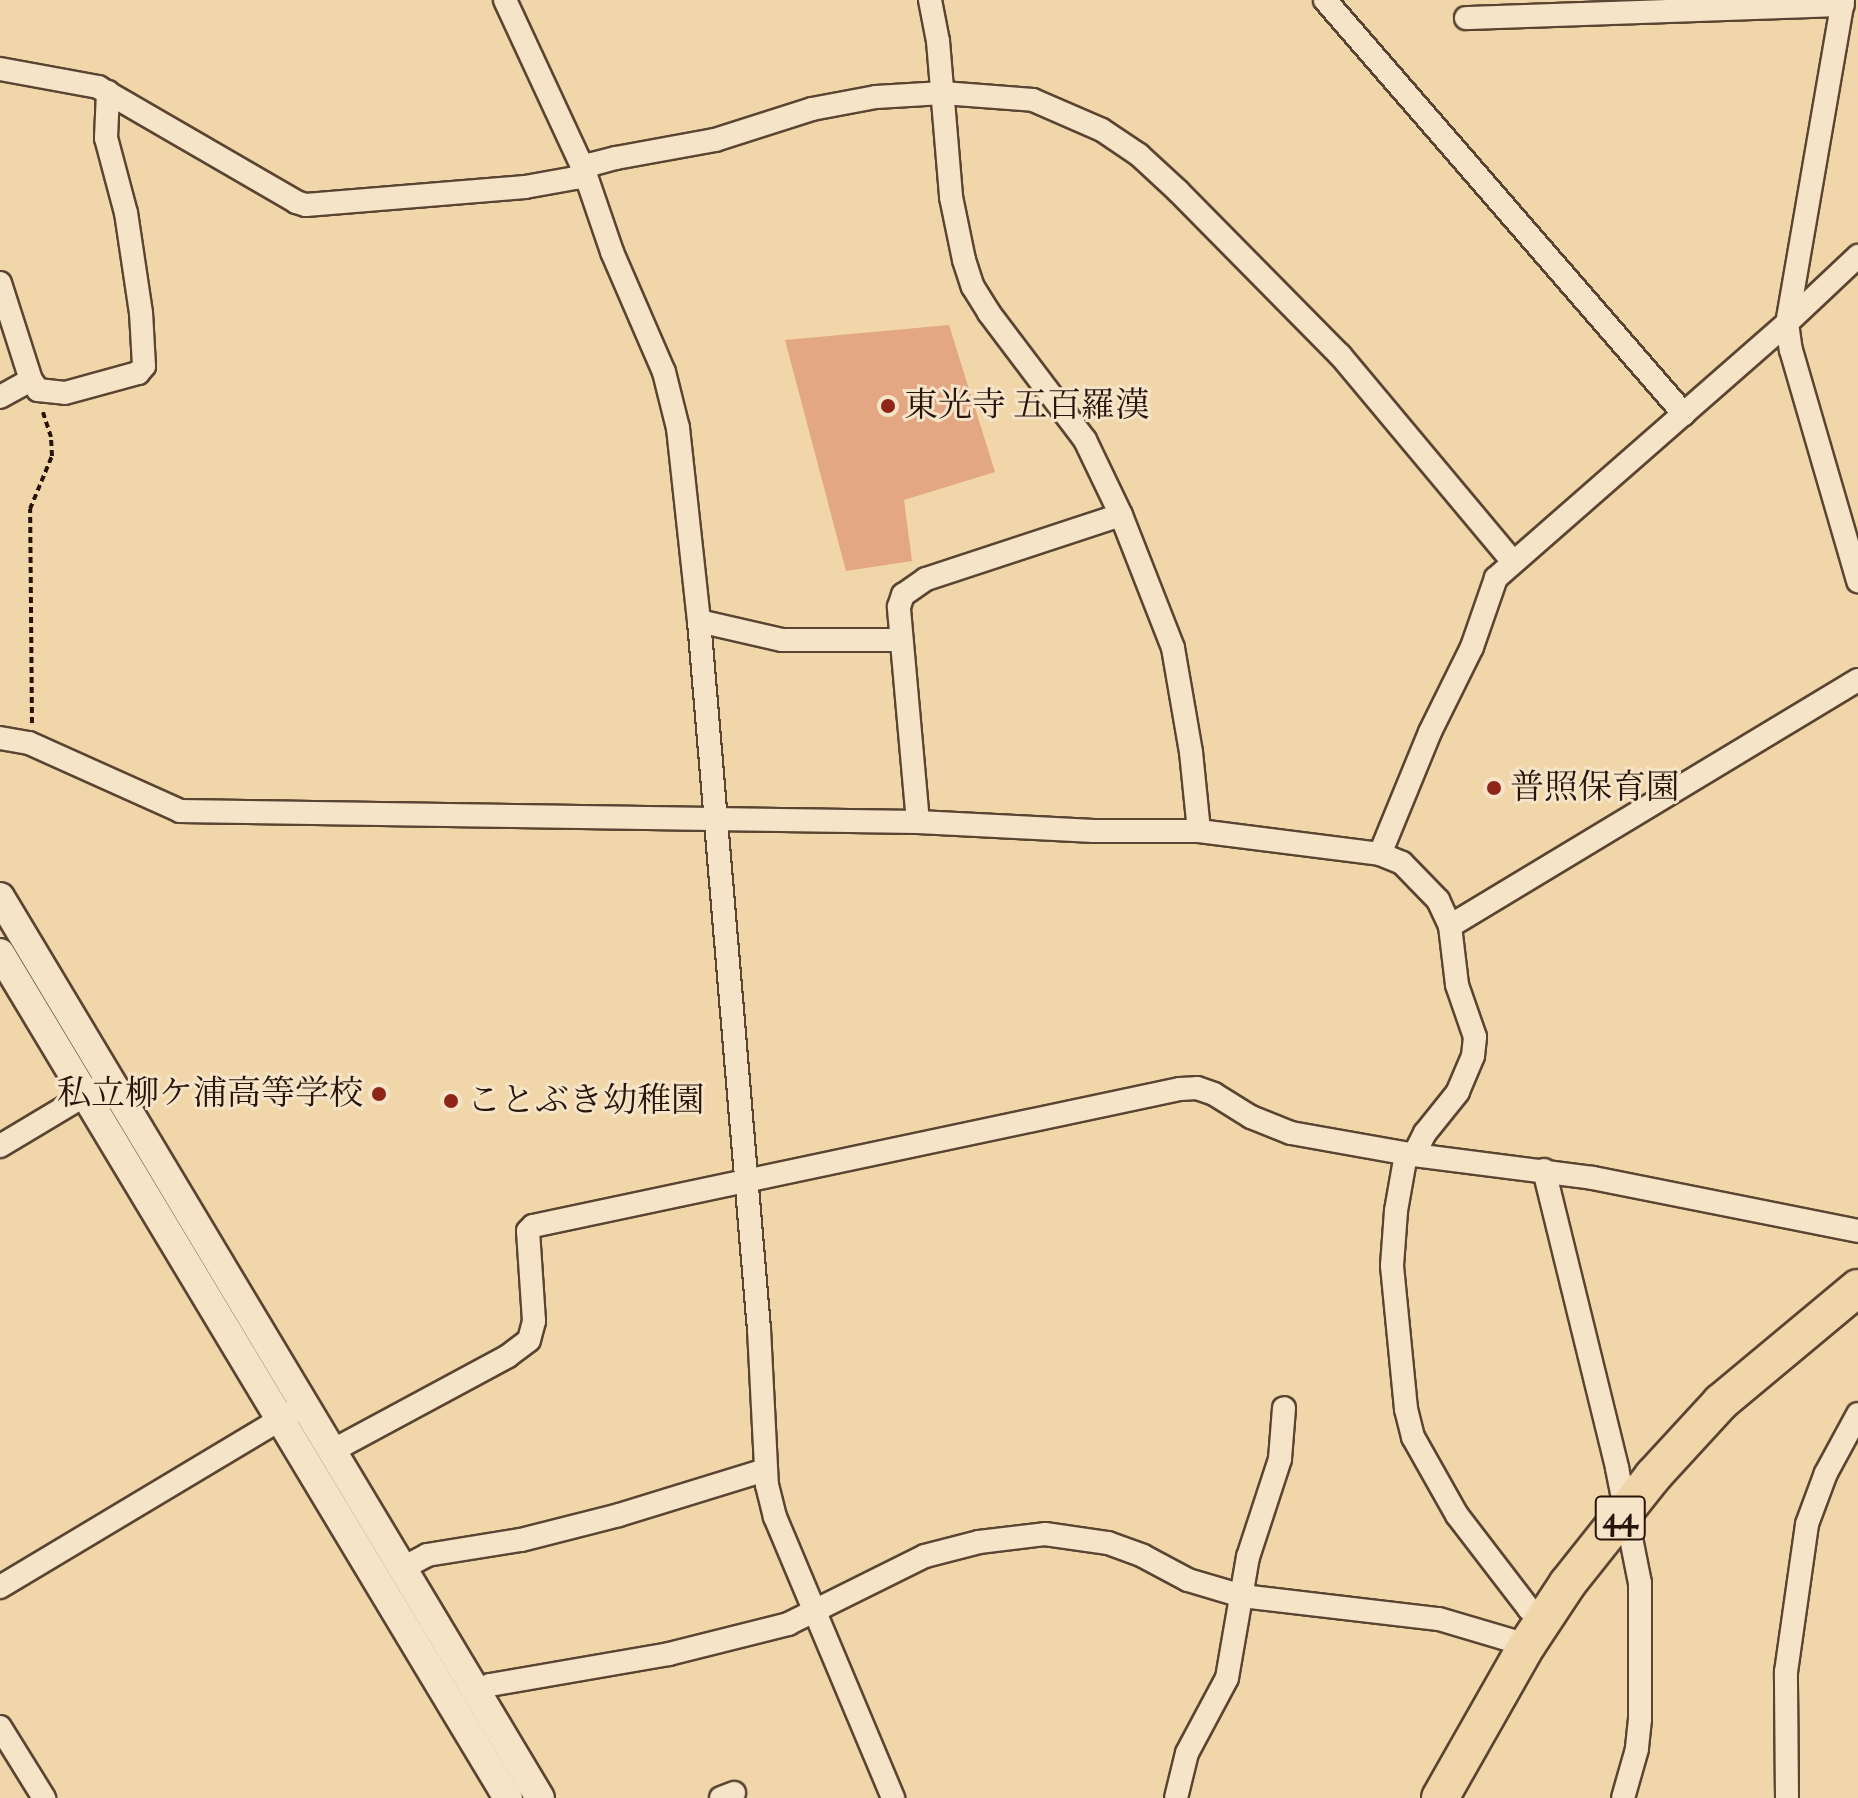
<!DOCTYPE html>
<html>
<head>
<meta charset="utf-8">
<style>
  body { margin:0 }
  #map { position:relative; width:1858px; height:1798px; overflow:hidden; background:#f0d6a9; font-family:"IM FELL Double Pica","Noto Serif JP",serif }
  div>[style] { position:absolute }
  [style*='--x'] { left:calc(var(--x)*1px); top:calc(var(--y)*1px); width:calc(var(--w)*1px); rotate:calc(var(--a)*1deg) }
  .building>* { inset:0; background:#e4a784 }
  .path>* { height:4px; margin-top:-2px; transform-origin:0; background:repeating-linear-gradient(90deg,#28140a 0 6px,transparent 0 10px) }
  .roads { filter:drop-shadow(2px 0 #5a4432) drop-shadow(-2px 0 #5a4432) drop-shadow(0 2px #5a4432) drop-shadow(0 -2px #5a4432) }
  .minor>* { height:22px; margin:-11px; padding:0 11px; transform-origin:11px; border-radius:11px; background:#f5e4c7 }
  .tertiary>* { height:28px; margin:-14px; padding:0 14px; transform-origin:14px; border-radius:14px; background:#f5e4c7 }
  .primary>* { height:36px; margin:-18px; padding:0 18px; transform-origin:18px; border-radius:18px; background:#f0d6a9 }
  .dots>* { width:22px; height:22px; translate:-50% -50%; box-sizing:border-box; border:4px solid #f5e4c7; border-radius:50% }
  span { translate:-50% -50%; white-space:nowrap; text-align:center; line-height:1.15; -webkit-text-stroke:6px #f5e4c7; paint-order:stroke }
  .shield-label span { padding:2px 6px; background:#f5e4c7; border:2px solid; border-radius:6px; -webkit-text-stroke-width:0 }
  .shield-label { font-size:32px; color:#28140a; font-weight:700 }
  .poi-label { font-size:34px; color:#28140a }
  .left { translate:0 -50%; text-align:left }
  .right { translate:-100% -50%; text-align:right }
</style>
</head>
<body>
<div id="map">
  <div class="building">
    <i style="clip-path:polygon(949px 325px,995px 472px,904px 500px,912px 561px,846px 571px,785px 340px)"></i>
  </div>
  <div class="path">
    <i style="--x:32;--y:723;--w:214;--a:-90.5"></i>
    <i style="--x:30;--y:509;--w:57;--a:-67.5"></i>
    <i style="--x:52;--y:456;--w:19;--a:-93"></i>
    <i style="--x:51;--y:437;--w:28;--a:-108"></i>
  </div>
  <div class="roads">
    <div class="minor">
      <i style="--x:505;--y:0;--w:187;--a:65.1"></i>
      <i style="--x:584;--y:170;--w:87;--a:71.1"></i>
      <i style="--x:612;--y:252;--w:131;--a:66.6"></i>
      <i style="--x:664;--y:372;--w:58;--a:76"></i>
      <i style="--x:678;--y:428;--w:194;--a:83.8"></i>
      <i style="--x:699;--y:621;--w:711;--a:85.16"></i>
      <i style="--x:759;--y:1329;--w:156;--a:87.1"></i>
      <i style="--x:767;--y:1485;--w:33;--a:76"></i>
      <i style="--x:775;--y:1517;--w:305;--a:67.2"></i>
      <i style="--x:930;--y:0;--w:42;--a:79"></i>
      <i style="--x:938;--y:41;--w:157;--a:85.2"></i>
      <i style="--x:951;--y:197;--w:64;--a:78.3"></i>
      <i style="--x:964;--y:260;--w:28;--a:72"></i>
      <i style="--x:973;--y:287;--w:31;--a:58"></i>
      <i style="--x:989;--y:313;--w:159;--a:52.9"></i>
      <i style="--x:1085;--y:440;--w:83;--a:64.4"></i>
      <i style="--x:1121;--y:515;--w:143;--a:68.6"></i>
      <i style="--x:1173;--y:648;--w:106;--a:80.2"></i>
      <i style="--x:1191;--y:752;--w:79;--a:84.2"></i>
      <i style="--x:1325;--y:0;--w:548;--a:49.07"></i>
      <i style="--x:1843;--y:0;--w:328;--a:99.8"></i>
      <i style="--x:1787;--y:323;--w:27;--a:82"></i>
      <i style="--x:1791;--y:350;--w:241;--a:73.8"></i>
      <i style="--x:1466;--y:18;--w:377;--a:-2"></i>
      <i style="--x:0;--y:69;--w:100;--a:10.4"></i>
      <i style="--x:98;--y:87;--w:229;--a:30.1"></i>
      <i style="--x:296;--y:202;--w:10;--a:17"></i>
      <i style="--x:306;--y:205;--w:220;--a:-4.7"></i>
      <i style="--x:525;--y:187;--w:51;--a:-10.2"></i>
      <i style="--x:575;--y:178;--w:23;--a:-38"></i>
      <i style="--x:593;--y:164;--w:24;--a:-15"></i>
      <i style="--x:616;--y:158;--w:101;--a:-10.3"></i>
      <i style="--x:715;--y:140;--w:102;--a:-17.7"></i>
      <i style="--x:812;--y:109;--w:65;--a:-10.6"></i>
      <i style="--x:876;--y:97;--w:67;--a:-3.4"></i>
      <i style="--x:943;--y:93;--w:90;--a:4.4"></i>
      <i style="--x:1033;--y:100;--w:75;--a:23.5"></i>
      <i style="--x:1102;--y:130;--w:45;--a:34"></i>
      <i style="--x:1139;--y:155;--w:53;--a:42.7"></i>
      <i style="--x:1178;--y:191;--w:231;--a:45.4"></i>
      <i style="--x:1340;--y:355;--w:268;--a:50.1"></i>
      <i style="--x:0;--y:283;--w:102;--a:72.3"></i>
      <i style="--x:31;--y:380;--w:12;--a:55"></i>
      <i style="--x:38;--y:390;--w:27;--a:6"></i>
      <i style="--x:65;--y:393;--w:76;--a:-15.3"></i>
      <i style="--x:138;--y:373;--w:9;--a:-49"></i>
      <i style="--x:144;--y:366;--w:53;--a:-93.2"></i>
      <i style="--x:141;--y:313;--w:101;--a:-98.5"></i>
      <i style="--x:126;--y:213;--w:78;--a:-104.9"></i>
      <i style="--x:106;--y:138;--w:46;--a:-87.5"></i>
      <i style="--x:0;--y:397;--w:35;--a:-29"></i>
      <i style="--x:699;--y:621;--w:85;--a:12.9"></i>
      <i style="--x:782;--y:640;--w:119;--a:0"></i>
      <i style="--x:0;--y:738;--w:29;--a:10"></i>
      <i style="--x:29;--y:743;--w:166;--a:24.2"></i>
      <i style="--x:180;--y:811;--w:738;--a:0.85"></i>
      <i style="--x:918;--y:822;--w:176;--a:2.9"></i>
      <i style="--x:1094;--y:831;--w:105;--a:0"></i>
      <i style="--x:1199;--y:831;--w:182;--a:7.2"></i>
      <i style="--x:1380;--y:854;--w:24;--a:22"></i>
      <i style="--x:1402;--y:863;--w:52;--a:45.8"></i>
      <i style="--x:1438;--y:900;--w:29;--a:65"></i>
      <i style="--x:1450;--y:926;--w:59;--a:83.2"></i>
      <i style="--x:1457;--y:985;--w:55;--a:70.9"></i>
      <i style="--x:1475;--y:1037;--w:19;--a:96"></i>
      <i style="--x:1473;--y:1056;--w:39;--a:113"></i>
      <i style="--x:1458;--y:1092;--w:53;--a:128.8"></i>
      <i style="--x:1425;--y:1133;--w:25;--a:117"></i>
      <i style="--x:918;--y:822;--w:216;--a:-95.1"></i>
      <i style="--x:899;--y:607;--w:13;--a:-72"></i>
      <i style="--x:903;--y:595;--w:28;--a:-35"></i>
      <i style="--x:926;--y:579;--w:205;--a:-18.2"></i>
      <i style="--x:1380;--y:854;--w:132;--a:-67.7"></i>
      <i style="--x:1430;--y:732;--w:95;--a:-63.7"></i>
      <i style="--x:1472;--y:647;--w:73;--a:-70.8"></i>
      <i style="--x:1496;--y:578;--w:387;--a:-41.2"></i>
      <i style="--x:1787;--y:323;--w:98;--a:-43.3"></i>
      <i style="--x:1450;--y:926;--w:476;--a:-31.1"></i>
      <i style="--x:0;--y:1146;--w:113;--a:-30.9"></i>
      <i style="--x:1406;--y:1154;--w:58;--a:100"></i>
      <i style="--x:1396;--y:1211;--w:55;--a:94.2"></i>
      <i style="--x:1392;--y:1266;--w:144;--a:84.4"></i>
      <i style="--x:1406;--y:1409;--w:29;--a:76"></i>
      <i style="--x:1413;--y:1437;--w:90;--a:60.6"></i>
      <i style="--x:1457;--y:1515;--w:118;--a:52.5"></i>
      <i style="--x:1529;--y:1609;--w:19;--a:39"></i>
      <i style="--x:1544;--y:1170;--w:307;--a:76.2"></i>
      <i style="--x:1617;--y:1468;--w:117;--a:78.7"></i>
      <i style="--x:1640;--y:1583;--w:136;--a:90"></i>
      <i style="--x:1640;--y:1719;--w:30;--a:96"></i>
      <i style="--x:1637;--y:1749;--w:51;--a:105.9"></i>
      <i style="--x:330;--y:1452;--w:202;--a:-28.3"></i>
      <i style="--x:508;--y:1356;--w:26;--a:-37"></i>
      <i style="--x:529;--y:1340;--w:20;--a:-75"></i>
      <i style="--x:534;--y:1321;--w:90;--a:-93.8"></i>
      <i style="--x:528;--y:1231;--w:7;--a:-45"></i>
      <i style="--x:533;--y:1226;--w:661;--a:-11.96"></i>
      <i style="--x:1180;--y:1089;--w:17;--a:-3"></i>
      <i style="--x:1197;--y:1088;--w:18;--a:19"></i>
      <i style="--x:1214;--y:1094;--w:44;--a:31.9"></i>
      <i style="--x:1251;--y:1117;--w:43;--a:21.8"></i>
      <i style="--x:1291;--y:1133;--w:125;--a:10.1"></i>
      <i style="--x:1414;--y:1155;--w:180;--a:7.3"></i>
      <i style="--x:1593;--y:1178;--w:270;--a:11.3"></i>
      <i style="--x:401;--y:1569;--w:30;--a:-28"></i>
      <i style="--x:427;--y:1555;--w:95;--a:-9.1"></i>
      <i style="--x:521;--y:1540;--w:101;--a:-14.3"></i>
      <i style="--x:619;--y:1515;--w:153;--a:-17.1"></i>
      <i style="--x:0;--y:1587;--w:343;--a:-30.9"></i>
      <i style="--x:476;--y:1693;--w:16;--a:-30"></i>
      <i style="--x:490;--y:1685;--w:182;--a:-9.8"></i>
      <i style="--x:669;--y:1654;--w:123;--a:-14.1"></i>
      <i style="--x:788;--y:1624;--w:153;--a:-26.4"></i>
      <i style="--x:925;--y:1556;--w:56;--a:-14.5"></i>
      <i style="--x:979;--y:1542;--w:66;--a:-6.9"></i>
      <i style="--x:1045;--y:1534;--w:64;--a:8.1"></i>
      <i style="--x:1108;--y:1543;--w:37;--a:20"></i>
      <i style="--x:1143;--y:1556;--w:51;--a:28.1"></i>
      <i style="--x:1188;--y:1580;--w:56;--a:16.5"></i>
      <i style="--x:1242;--y:1596;--w:198;--a:6.7"></i>
      <i style="--x:1439;--y:1619;--w:92;--a:16.5"></i>
      <i style="--x:0;--y:1727;--w:84;--a:58.2"></i>
      <i style="--x:721;--y:1798;--w:14;--a:-21"></i>
      <i style="--x:1176;--y:1798;--w:46;--a:-76.3"></i>
      <i style="--x:1187;--y:1753;--w:85;--a:-61.9"></i>
      <i style="--x:1227;--y:1678;--w:123;--a:-80.2"></i>
      <i style="--x:1248;--y:1557;--w:103;--a:-71.9"></i>
      <i style="--x:1280;--y:1459;--w:51;--a:-85.5"></i>
      <i style="--x:1787;--y:1798;--w:126;--a:-90.5"></i>
      <i style="--x:1786;--y:1672;--w:149;--a:-81.9"></i>
      <i style="--x:1807;--y:1524;--w:54;--a:-69.6"></i>
      <i style="--x:1826;--y:1473;--w:67;--a:-61.5"></i>
    </div>
    <div class="tertiary">
      <i style="--x:0;--y:897;--w:1050;--a:59.06"></i>
      <i style="--x:0;--y:953;--w:986;--a:58.99"></i>
    </div>
    <div class="primary">
      <i style="--x:1440;--y:1798;--w:176;--a:-60.4"></i>
      <i style="--x:1527;--y:1645;--w:74;--a:-56.5"></i>
      <i style="--x:1568;--y:1583;--w:137;--a:-51.5"></i>
      <i style="--x:1653;--y:1476;--w:100;--a:-47.4"></i>
      <i style="--x:1721;--y:1402;--w:178;--a:-39.8"></i>
    </div>
  </div>
  <div class="dots">
    <i style="left:888px;top:406px;background:#8f2418"></i>
    <i style="left:1494px;top:788px;background:#8f2418"></i>
    <i style="left:379px;top:1094px;background:#8f2418"></i>
    <i style="left:451px;top:1101px;background:#8f2418"></i>
  </div>
  <div class="shield-label">
    <span style="left:1620px;top:1518px">44</span>
  </div>
  <div class="poi-label">
    <span class="left" style="left:904px;top:406px">東光寺 五百羅漢</span>
    <span class="left" style="left:1510px;top:788px">普照保育園</span>
    <span class="right" style="left:363px;top:1094px">私立柳ケ浦高等学校</span>
    <span class="left" style="left:467px;top:1101px">ことぶき幼稚園</span>
  </div>
</div>
</body>
</html>
